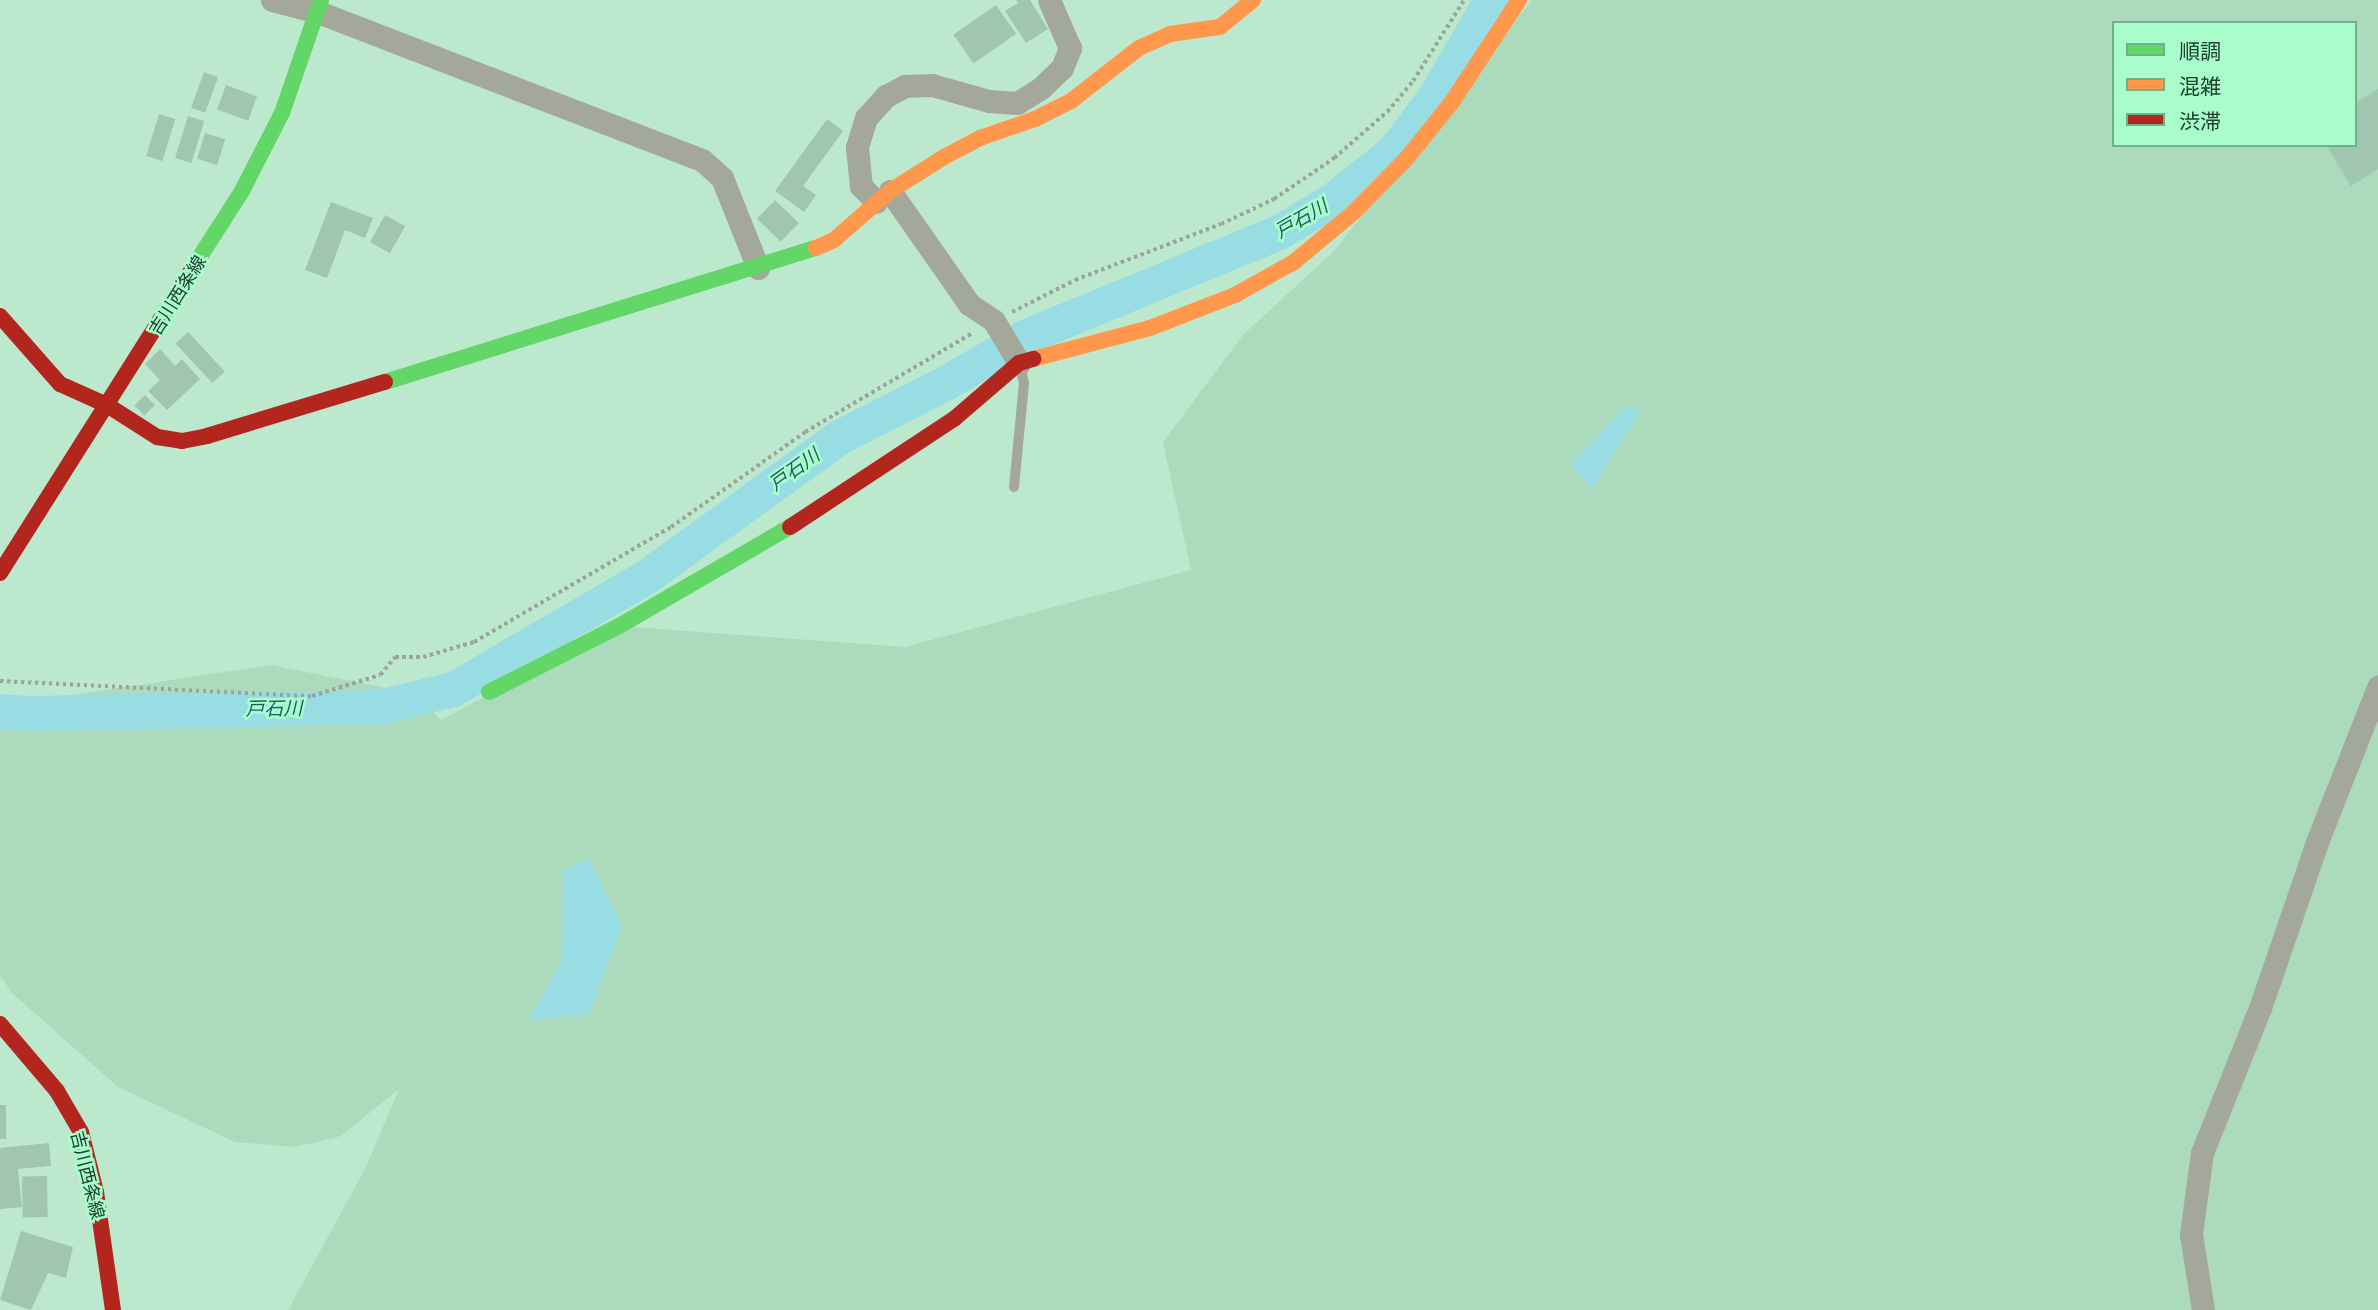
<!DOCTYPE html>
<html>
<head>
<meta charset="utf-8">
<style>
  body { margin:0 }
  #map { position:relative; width:2378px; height:1310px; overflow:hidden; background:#bce9ce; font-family:Barlow,"Noto Sans JP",sans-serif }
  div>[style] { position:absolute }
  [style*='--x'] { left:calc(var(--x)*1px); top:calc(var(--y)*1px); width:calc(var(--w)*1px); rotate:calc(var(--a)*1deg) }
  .green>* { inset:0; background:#acdabd }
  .water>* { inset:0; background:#98dce4 }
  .river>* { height:35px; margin:-17.5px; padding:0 17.5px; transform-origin:17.5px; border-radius:17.5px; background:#98dce4 }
  .building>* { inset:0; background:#a0c5b0; transform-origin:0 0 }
  .path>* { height:3.5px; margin-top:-1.75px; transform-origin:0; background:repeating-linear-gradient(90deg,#99a697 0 3.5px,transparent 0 7px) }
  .lane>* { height:10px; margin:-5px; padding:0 5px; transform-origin:5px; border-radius:5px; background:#a3a89a }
  .street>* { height:23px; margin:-11.5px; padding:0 11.5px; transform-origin:11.5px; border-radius:11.5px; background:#a3a89a }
  .fast>* { height:16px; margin:-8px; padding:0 8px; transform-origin:8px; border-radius:8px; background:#63d668 }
  .slow>* { height:16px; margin:-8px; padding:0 8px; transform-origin:8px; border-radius:8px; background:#ff974d }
  .jam>* { height:16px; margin:-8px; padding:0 8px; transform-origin:8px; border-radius:8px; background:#b3261e }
  span { translate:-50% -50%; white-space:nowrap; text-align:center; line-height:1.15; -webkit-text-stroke:5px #a8fdcb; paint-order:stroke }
  .street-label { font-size:18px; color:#1d402d }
  .water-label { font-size:19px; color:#1c5c6b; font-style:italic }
  .legend { position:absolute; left:2112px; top:21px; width:245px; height:126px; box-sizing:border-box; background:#a8fdcb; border:2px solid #70b18c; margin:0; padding:9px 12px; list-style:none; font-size:21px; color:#1d402d }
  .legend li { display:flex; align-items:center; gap:14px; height:35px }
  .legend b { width:35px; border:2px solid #70b18c }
</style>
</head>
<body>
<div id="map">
  <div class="green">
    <i style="clip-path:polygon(evenodd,1532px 0,2378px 0,2378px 1310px,288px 1310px,366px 1167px,399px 1089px,341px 1136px,295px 1147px,235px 1142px,118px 1087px,12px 993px,0 975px,0 706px,271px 665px,416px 694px,441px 720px,619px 626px,905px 647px,1191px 570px,1163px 442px,1243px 335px,1334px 251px,1532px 0,2114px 23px,2355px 23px,2355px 145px,2114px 145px,2114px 23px)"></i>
  </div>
  <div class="water">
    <i style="clip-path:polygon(1626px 406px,1640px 412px,1592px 489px,1571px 464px)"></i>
    <i style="clip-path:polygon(589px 859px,622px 927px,589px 1014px,528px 1020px,562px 962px,563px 870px)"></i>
  </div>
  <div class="river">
    <i style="--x:0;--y:711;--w:31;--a:4"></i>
    <i style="--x:31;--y:713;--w:348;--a:-1"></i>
    <i style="--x:379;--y:707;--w:76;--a:-13.7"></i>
    <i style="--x:453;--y:689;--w:225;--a:-30.2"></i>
    <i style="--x:647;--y:576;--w:237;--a:-35.9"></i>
    <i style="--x:839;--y:437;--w:121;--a:-27"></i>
    <i style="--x:947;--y:382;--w:89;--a:-30.3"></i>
    <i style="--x:1024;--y:337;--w:276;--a:-22.4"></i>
    <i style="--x:1279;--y:232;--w:61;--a:-30.8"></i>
    <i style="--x:1331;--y:201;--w:80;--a:-38.4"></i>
    <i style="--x:1394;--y:151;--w:66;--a:-53"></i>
    <i style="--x:1434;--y:98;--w:113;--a:-59.8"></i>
  </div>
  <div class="building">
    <i style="clip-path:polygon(1016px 0,1030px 0,1048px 29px,1026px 43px,1005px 11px,1018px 3px)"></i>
    <i style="left:996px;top:5px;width:35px;height:52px;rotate:55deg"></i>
    <i style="left:204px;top:72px;width:15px;height:38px;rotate:20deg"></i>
    <i style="left:226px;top:85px;width:33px;height:26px;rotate:20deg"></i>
    <i style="clip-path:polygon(2378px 89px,2378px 169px,2351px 186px,2326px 145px,2355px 145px,2355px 103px)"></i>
    <i style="left:159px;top:114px;width:17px;height:44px;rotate:17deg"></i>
    <i style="left:188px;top:116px;width:17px;height:44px;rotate:17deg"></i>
    <i style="clip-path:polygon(827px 119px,843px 131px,803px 186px,816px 195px,804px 212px,775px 191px)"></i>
    <i style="left:205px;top:133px;width:21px;height:27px;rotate:17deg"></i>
    <i style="left:775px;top:200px;width:33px;height:26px;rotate:44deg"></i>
    <i style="clip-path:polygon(331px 202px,373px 218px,365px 238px,345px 230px,327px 278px,305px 270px)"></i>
    <i style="left:385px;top:215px;width:23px;height:31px;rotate:29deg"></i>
    <i style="left:188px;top:332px;width:54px;height:17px;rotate:47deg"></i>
    <i style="clip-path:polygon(160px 349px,175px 366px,182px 359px,200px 379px,167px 410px,148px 391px,160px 380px,145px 364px)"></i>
    <i style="left:145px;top:395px;width:14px;height:15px;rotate:45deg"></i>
    <i style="left:0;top:1105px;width:6px;height:34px"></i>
    <i style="clip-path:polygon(49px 1143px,51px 1166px,18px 1169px,22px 1207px,0 1209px,0 1148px)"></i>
    <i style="left:47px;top:1176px;width:41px;height:25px;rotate:89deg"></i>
    <i style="clip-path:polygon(21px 1231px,73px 1247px,66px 1278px,48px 1273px,31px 1310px,0 1300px)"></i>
  </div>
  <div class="path">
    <i style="--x:1012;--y:312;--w:71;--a:-26.9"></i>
    <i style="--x:1075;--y:280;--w:156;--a:-21"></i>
    <i style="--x:1221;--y:224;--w:59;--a:-25.3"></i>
    <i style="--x:1274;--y:199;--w:73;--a:-34.3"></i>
    <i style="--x:1334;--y:158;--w:70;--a:-41"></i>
    <i style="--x:1387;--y:112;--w:40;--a:-50"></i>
    <i style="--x:1413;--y:81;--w:96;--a:-57.8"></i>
    <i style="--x:0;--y:681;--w:312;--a:2.8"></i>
    <i style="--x:312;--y:696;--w:71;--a:-17.2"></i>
    <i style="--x:380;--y:675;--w:23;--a:-50"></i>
    <i style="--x:395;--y:657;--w:28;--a:0"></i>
    <i style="--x:423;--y:657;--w:53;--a:-16.4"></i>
    <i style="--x:474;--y:642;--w:228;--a:-30.3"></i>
    <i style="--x:671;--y:527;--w:164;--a:-35.3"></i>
    <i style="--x:805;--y:432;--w:196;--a:-30.6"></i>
  </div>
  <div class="lane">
    <i style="--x:1014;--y:487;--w:104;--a:-84.5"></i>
    <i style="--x:1024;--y:383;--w:17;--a:-103"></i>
  </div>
  <div class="street">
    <i style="--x:272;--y:0;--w:48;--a:14.6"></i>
    <i style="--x:318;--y:12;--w:412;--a:21.1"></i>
    <i style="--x:702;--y:160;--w:27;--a:42"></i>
    <i style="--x:722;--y:178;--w:97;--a:68.2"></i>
    <i style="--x:890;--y:191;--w:138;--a:55"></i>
    <i style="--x:969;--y:304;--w:30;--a:34"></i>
    <i style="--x:994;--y:321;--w:49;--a:59.2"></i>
    <i style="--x:876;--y:202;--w:22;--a:-133"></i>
    <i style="--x:861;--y:186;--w:39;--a:-96"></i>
    <i style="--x:857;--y:147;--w:30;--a:-73"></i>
    <i style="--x:866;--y:118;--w:30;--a:-48"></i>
    <i style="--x:886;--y:96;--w:21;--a:-28"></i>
    <i style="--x:905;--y:86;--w:27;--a:-2"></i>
    <i style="--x:932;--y:85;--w:59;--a:15.7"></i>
    <i style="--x:989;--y:101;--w:28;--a:4"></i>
    <i style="--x:1017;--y:103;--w:28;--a:-32"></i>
    <i style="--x:1041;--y:88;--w:29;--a:-44"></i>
    <i style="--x:1062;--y:68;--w:22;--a:-68"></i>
    <i style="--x:1070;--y:48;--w:52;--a:-113.6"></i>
    <i style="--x:2203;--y:1310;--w:77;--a:-99"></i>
    <i style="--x:2191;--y:1234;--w:82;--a:-82.3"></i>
    <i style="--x:2202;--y:1153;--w:156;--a:-68.2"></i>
    <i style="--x:2260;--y:1008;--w:176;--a:-71"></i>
    <i style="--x:2317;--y:842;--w:167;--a:-68.5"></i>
  </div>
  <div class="fast">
    <i style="--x:192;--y:269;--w:93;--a:-57.3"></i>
    <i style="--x:242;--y:191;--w:88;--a:-62.9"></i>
    <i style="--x:282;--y:113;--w:120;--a:-71"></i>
    <i style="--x:385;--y:382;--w:451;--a:-17.3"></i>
    <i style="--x:489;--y:692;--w:146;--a:-26.9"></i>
    <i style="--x:619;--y:626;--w:198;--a:-30.1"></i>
  </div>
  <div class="slow">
    <i style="--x:816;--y:248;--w:20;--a:-24"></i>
    <i style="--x:834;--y:240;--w:74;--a:-41.2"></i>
    <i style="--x:890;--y:191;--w:64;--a:-32.2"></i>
    <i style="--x:944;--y:157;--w:41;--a:-27.8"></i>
    <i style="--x:980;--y:138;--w:58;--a:-19.1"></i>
    <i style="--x:1035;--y:119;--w:40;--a:-26.6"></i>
    <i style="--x:1071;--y:101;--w:86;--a:-37.9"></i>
    <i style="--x:1139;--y:48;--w:34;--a:-24"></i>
    <i style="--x:1170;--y:34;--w:50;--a:-8"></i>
    <i style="--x:1220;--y:27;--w:43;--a:-39.3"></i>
    <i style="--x:1033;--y:359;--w:121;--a:-14.8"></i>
    <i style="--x:1150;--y:328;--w:91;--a:-21.2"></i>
    <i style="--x:1235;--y:295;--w:68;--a:-29.2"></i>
    <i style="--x:1294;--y:262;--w:78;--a:-39.8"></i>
    <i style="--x:1354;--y:212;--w:76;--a:-45.5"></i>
    <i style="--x:1407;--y:158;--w:72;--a:-51.2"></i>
    <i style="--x:1452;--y:102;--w:122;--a:-56.7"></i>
  </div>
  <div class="jam">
    <i style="--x:0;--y:316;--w:91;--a:48.6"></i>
    <i style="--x:60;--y:384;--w:51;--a:24.1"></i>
    <i style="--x:107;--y:405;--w:59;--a:32.6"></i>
    <i style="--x:157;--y:437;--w:25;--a:9"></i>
    <i style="--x:182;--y:441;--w:25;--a:-11"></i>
    <i style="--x:207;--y:436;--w:186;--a:-16.9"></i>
    <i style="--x:790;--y:527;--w:196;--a:-33.4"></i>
    <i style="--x:954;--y:419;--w:86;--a:-40.7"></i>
    <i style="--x:1019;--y:363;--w:15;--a:-16"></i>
    <i style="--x:0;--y:573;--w:360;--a:-57.7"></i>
    <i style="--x:0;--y:1024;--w:88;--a:49.6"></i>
    <i style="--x:57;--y:1091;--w:48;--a:59.7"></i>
    <i style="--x:81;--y:1132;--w:62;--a:76"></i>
    <i style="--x:96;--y:1192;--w:119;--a:81.8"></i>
  </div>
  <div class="street-label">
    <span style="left:177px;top:295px;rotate:-58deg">吉川西条線</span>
    <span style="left:88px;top:1175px;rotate:76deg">吉川西条線</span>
  </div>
  <div class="water-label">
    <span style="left:1301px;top:218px;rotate:-30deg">戸石川</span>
    <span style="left:794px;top:469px;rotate:-36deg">戸石川</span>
    <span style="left:274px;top:708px;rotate:-1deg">戸石川</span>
  </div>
  <ul class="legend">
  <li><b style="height:9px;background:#63d668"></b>順調</li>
  <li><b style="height:9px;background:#ff974d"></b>混雑</li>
  <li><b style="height:9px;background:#b3261e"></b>渋滞</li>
  </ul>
</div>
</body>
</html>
